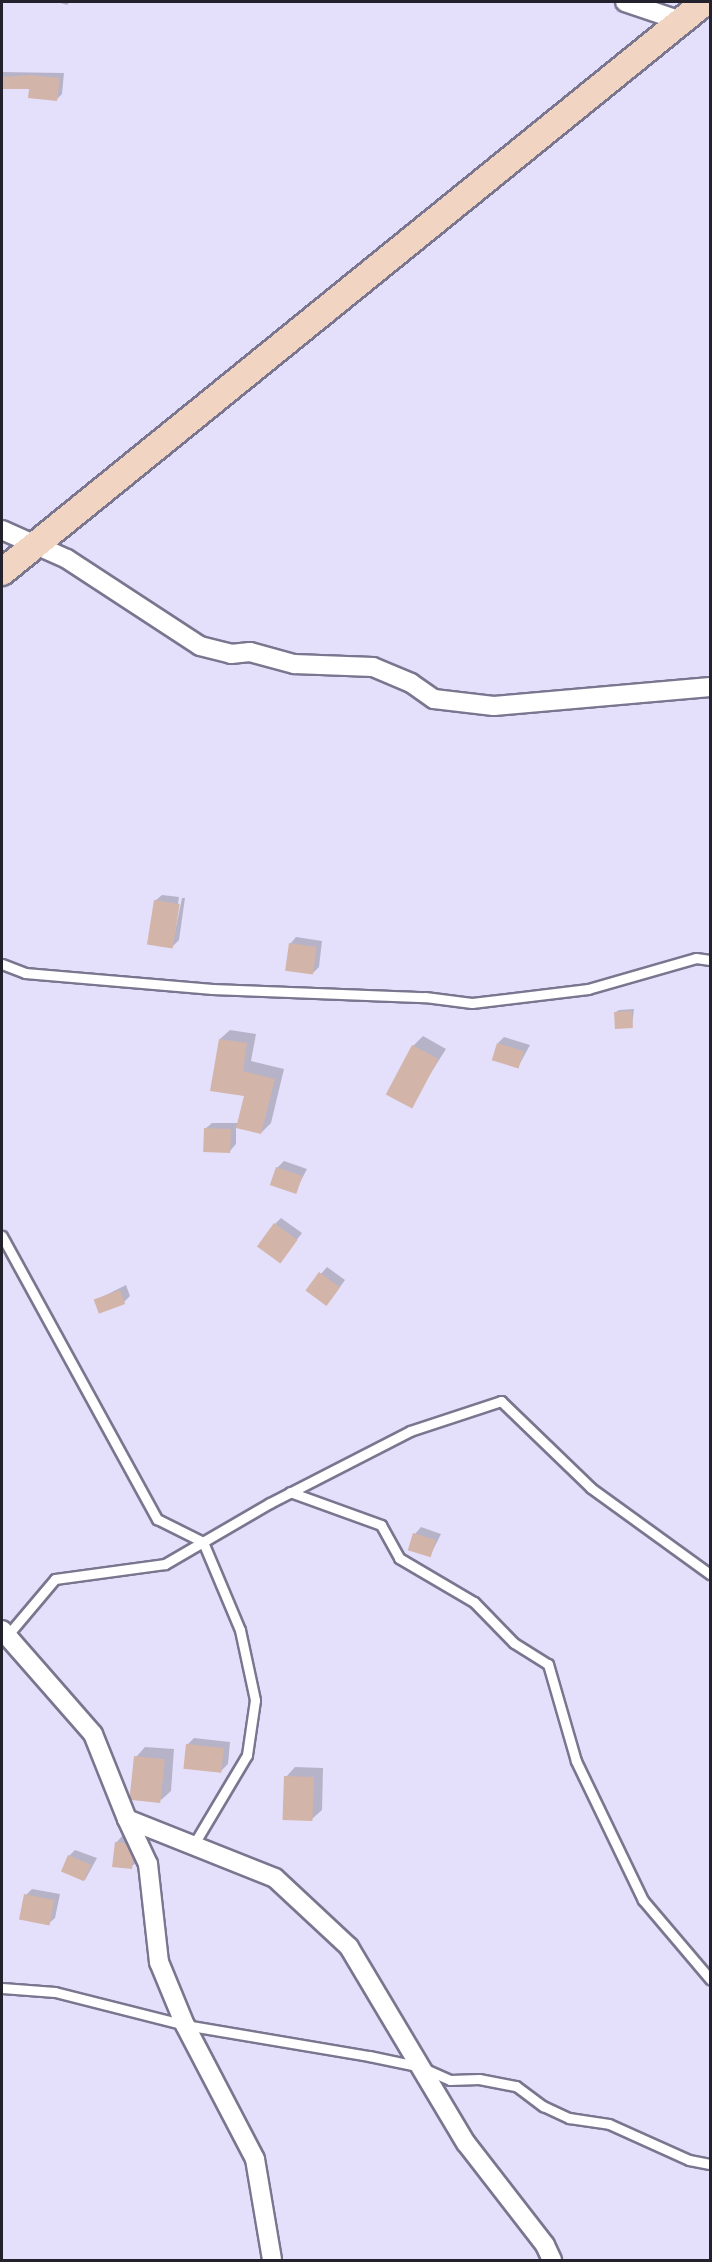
<!DOCTYPE html>
<html>
<head>
<meta charset="utf-8">
<style>
  body { margin:0 }
  #map { position:relative; width:712px; height:2262px; overflow:hidden; background:#e4e0fc; font-family:"Space Grotesk",sans-serif }
  div>[style] { position:absolute }
  [style*='--x'] { left:calc(var(--x)*1px); top:calc(var(--y)*1px); width:calc(var(--w)*1px); rotate:calc(var(--a)*1deg) }
  .shadow>* { inset:0; background:#0003 }
  .building>* { inset:0; background:#d2b4a8; transform-origin:0 0 }
  .roads { filter:drop-shadow(2px 0 #7a768f) drop-shadow(-2px 0 #7a768f) drop-shadow(0 2px #7a768f) drop-shadow(0 -2px #7a768f) }
  .lane>* { height:9px; margin:-4.5px; padding:0 4.5px; transform-origin:4.5px; border-radius:4.5px; background:#fff }
  .street>* { height:18px; margin:-9px; padding:0 9px; transform-origin:9px; border-radius:9px; background:#fff }
  .secondary>* { height:26px; margin:-13px; padding:0 13px; transform-origin:13px; border-radius:13px; background:#f1d4c1 }
  span { translate:-50% -50%; white-space:nowrap; text-align:center; line-height:1.15; -webkit-text-stroke:6px #fff; paint-order:stroke }
  .frame { position:absolute; inset:0; border:3px solid #23212b; pointer-events:none }
</style>
</head>
<body>
<div id="map">
  <div class="shadow">
    <i style="clip-path:polygon(57px 2px,70px 2px,67px 5px)"></i>
    <i style="clip-path:polygon(2px 72px,64px 73px,62px 94px,57px 99px,30px 88px,2px 88px)"></i>
    <i style="clip-path:polygon(162px 895px,179px 897px,173px 941px,182px 898px,185px 898px,179px 940px,173px 946px,155px 901px)"></i>
    <i style="clip-path:polygon(296px 937px,322px 941px,319px 967px,313px 973px,290px 944px)"></i>
    <i style="clip-path:polygon(634px 1009px,632px 1026px,616px 1012px,619px 1010px)"></i>
    <i style="clip-path:polygon(230px 1030px,256px 1034px,251px 1061px,284px 1069px,271px 1123px,261px 1133px,236px 1127px,236px 1144px,230px 1151px,205px 1129px,212px 1123px,239px 1123px,246px 1095px,220px 1039px)"></i>
    <i style="clip-path:polygon(423px 1036px,446px 1049px,410px 1106px,413px 1046px)"></i>
    <i style="clip-path:polygon(504px 1037px,530px 1045px,518px 1067px,498px 1043px)"></i>
    <i style="clip-path:polygon(284px 1161px,307px 1169px,295px 1192px,277px 1168px)"></i>
    <i style="clip-path:polygon(281px 1218px,302px 1233px,286px 1254px,275px 1224px)"></i>
    <i style="clip-path:polygon(327px 1267px,345px 1280px,332px 1298px,307px 1290px)"></i>
    <i style="clip-path:polygon(126px 1285px,130px 1296px,124px 1302px,96px 1300px)"></i>
    <i style="clip-path:polygon(421px 1527px,441px 1534px,430px 1556px,415px 1534px)"></i>
    <i style="clip-path:polygon(194px 1738px,230px 1742px,228px 1764px,221px 1771px,187px 1745px)"></i>
    <i style="clip-path:polygon(145px 1747px,174px 1749px,171px 1791px,161px 1800px,136px 1757px)"></i>
    <i style="clip-path:polygon(295px 1767px,323px 1768px,322px 1810px,312px 1819px,286px 1777px)"></i>
    <i style="clip-path:polygon(122px 1836px,132px 1837px,138px 1861px,131px 1867px,116px 1843px)"></i>
    <i style="clip-path:polygon(75px 1850px,97px 1858px,85px 1880px,69px 1856px)"></i>
    <i style="clip-path:polygon(32px 1889px,60px 1894px,55px 1918px,48px 1924px,26px 1895px)"></i>
  </div>
  <div class="building">
    <i style="clip-path:polygon(30px 75px,60px 78px,57px 101px,28px 98px,29px 89px,2px 89px,2px 77px)"></i>
    <i style="left:154px;top:900px;width:26px;height:45px;rotate:9deg"></i>
    <i style="left:289px;top:943px;width:28px;height:28px;rotate:8deg"></i>
    <i style="left:632px;top:1011px;width:17px;height:18px;rotate:87deg"></i>
    <i style="clip-path:polygon(219px 1039px,247px 1043px,243px 1071px,275px 1079px,261px 1134px,236px 1128px,244px 1096px,210px 1091px)"></i>
    <i style="left:497px;top:1043px;width:28px;height:18px;rotate:17deg"></i>
    <i style="left:412px;top:1045px;width:30px;height:56px;rotate:28deg"></i>
    <i style="left:204px;top:1128px;width:27px;height:24px;rotate:2deg"></i>
    <i style="left:276px;top:1167px;width:28px;height:19px;rotate:19deg"></i>
    <i style="left:274px;top:1223px;width:29px;height:29px;rotate:36deg"></i>
    <i style="left:319px;top:1272px;width:26px;height:23px;rotate:36deg"></i>
    <i style="left:120px;top:1290px;width:15px;height:28px;rotate:70deg"></i>
    <i style="left:413px;top:1533px;width:24px;height:18px;rotate:17deg"></i>
    <i style="left:186px;top:1744px;width:38px;height:25px;rotate:6deg"></i>
    <i style="left:134px;top:1756px;width:31px;height:44px;rotate:6deg"></i>
    <i style="left:284px;top:1776px;width:30px;height:44px;rotate:2deg"></i>
    <i style="clip-path:polygon(115px 1842px,126px 1843px,133px 1858px,132px 1869px,112px 1867px)"></i>
    <i style="left:68px;top:1855px;width:25px;height:18px;rotate:23deg"></i>
    <i style="left:24px;top:1894px;width:31px;height:26px;rotate:11deg"></i>
  </div>
  <div class="roads">
    <div class="lane">
      <i style="--x:2;--y:964;--w:25;--a:21"></i>
      <i style="--x:25;--y:973;--w:188;--a:4.9"></i>
      <i style="--x:212;--y:989;--w:213;--a:2.2"></i>
      <i style="--x:425;--y:997;--w:47;--a:7.3"></i>
      <i style="--x:472;--y:1003;--w:117;--a:-6.9"></i>
      <i style="--x:588;--y:989;--w:112;--a:-16"></i>
      <i style="--x:696;--y:958;--w:14;--a:8"></i>
      <i style="--x:2;--y:1236;--w:323;--a:61.3"></i>
      <i style="--x:157;--y:1519;--w:51;--a:26.6"></i>
      <i style="--x:203;--y:1542;--w:95;--a:67.2"></i>
      <i style="--x:240;--y:1630;--w:72;--a:77.9"></i>
      <i style="--x:255;--y:1700;--w:56;--a:98.3"></i>
      <i style="--x:247;--y:1755;--w:104;--a:120.8"></i>
      <i style="--x:290;--y:1492;--w:97;--a:19.9"></i>
      <i style="--x:381;--y:1525;--w:38;--a:61"></i>
      <i style="--x:399;--y:1558;--w:87;--a:30.4"></i>
      <i style="--x:474;--y:1602;--w:57;--a:45.7"></i>
      <i style="--x:514;--y:1643;--w:40;--a:32"></i>
      <i style="--x:548;--y:1664;--w:101;--a:73.9"></i>
      <i style="--x:576;--y:1761;--w:154;--a:64.3"></i>
      <i style="--x:643;--y:1900;--w:104;--a:49.7"></i>
      <i style="--x:6;--y:1637;--w:76;--a:-49.8"></i>
      <i style="--x:55;--y:1579;--w:111;--a:-7.8"></i>
      <i style="--x:165;--y:1564;--w:121;--a:-30.2"></i>
      <i style="--x:270;--y:1503;--w:157;--a:-27.2"></i>
      <i style="--x:410;--y:1431;--w:96;--a:-18.2"></i>
      <i style="--x:501;--y:1401;--w:125;--a:44"></i>
      <i style="--x:591;--y:1488;--w:147;--a:35.9"></i>
      <i style="--x:2;--y:1988;--w:53;--a:4.3"></i>
      <i style="--x:55;--y:1992;--w:134;--a:14.2"></i>
      <i style="--x:185;--y:2025;--w:187;--a:9.6"></i>
      <i style="--x:369;--y:2056;--w:53;--a:11.9"></i>
      <i style="--x:421;--y:2067;--w:32;--a:24"></i>
      <i style="--x:450;--y:2080;--w:29;--a:-2"></i>
      <i style="--x:479;--y:2079;--w:38;--a:11"></i>
      <i style="--x:516;--y:2086;--w:34;--a:37"></i>
      <i style="--x:543;--y:2106;--w:29;--a:25"></i>
      <i style="--x:569;--y:2118;--w:40;--a:8.5"></i>
      <i style="--x:609;--y:2124;--w:88;--a:24.2"></i>
      <i style="--x:689;--y:2160;--w:21;--a:11"></i>
    </div>
    <div class="street">
      <i style="--x:625;--y:2;--w:62;--a:18.7"></i>
      <i style="--x:2;--y:530;--w:71;--a:24"></i>
      <i style="--x:67;--y:559;--w:159;--a:33.2"></i>
      <i style="--x:200;--y:646;--w:32;--a:14"></i>
      <i style="--x:231;--y:654;--w:19;--a:-6"></i>
      <i style="--x:250;--y:652;--w:46;--a:15.3"></i>
      <i style="--x:294;--y:664;--w:79;--a:2.2"></i>
      <i style="--x:373;--y:667;--w:41;--a:22.8"></i>
      <i style="--x:411;--y:683;--w:28;--a:35"></i>
      <i style="--x:434;--y:699;--w:60;--a:6.7"></i>
      <i style="--x:494;--y:706;--w:217;--a:-5"></i>
      <i style="--x:2;--y:1630;--w:138;--a:48.8"></i>
      <i style="--x:93;--y:1734;--w:92;--a:68.2"></i>
      <i style="--x:127;--y:1819;--w:159;--a:21.7"></i>
      <i style="--x:275;--y:1878;--w:101;--a:43"></i>
      <i style="--x:349;--y:1947;--w:228;--a:59.2"></i>
      <i style="--x:466;--y:2143;--w:129;--a:52.2"></i>
      <i style="--x:545;--y:2245;--w:17;--a:65"></i>
      <i style="--x:127;--y:1819;--w:50;--a:65"></i>
      <i style="--x:148;--y:1864;--w:99;--a:83.6"></i>
      <i style="--x:159;--y:1962;--w:68;--a:67.6"></i>
      <i style="--x:185;--y:2025;--w:151;--a:62.4"></i>
      <i style="--x:255;--y:2159;--w:102;--a:80.4"></i>
    </div>
    <div class="secondary">
      <i style="--x:2;--y:572;--w:905;--a:-39.04"></i>
    </div>
  </div>
  <div class="frame"></div>
</div>
</body>
</html>
